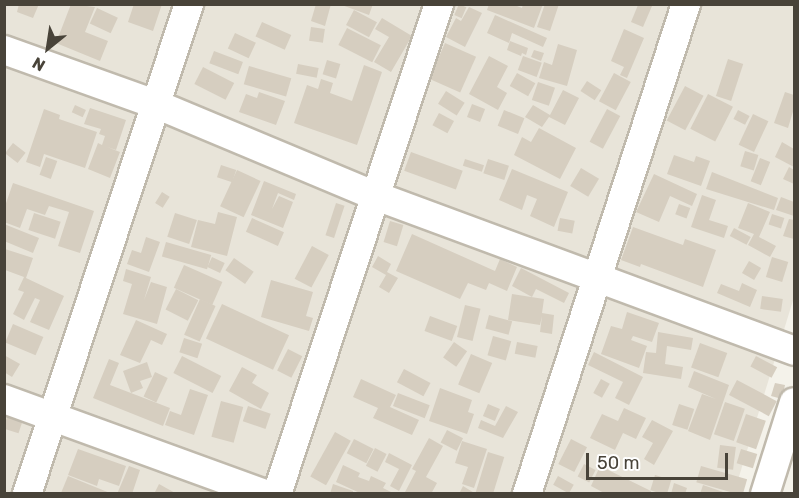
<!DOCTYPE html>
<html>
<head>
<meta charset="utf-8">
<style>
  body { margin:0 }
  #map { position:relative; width:799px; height:498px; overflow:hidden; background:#f4f2ea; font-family:Rubik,sans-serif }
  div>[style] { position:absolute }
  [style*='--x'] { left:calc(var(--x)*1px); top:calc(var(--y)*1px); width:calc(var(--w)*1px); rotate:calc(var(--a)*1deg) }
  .residential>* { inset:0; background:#e8e4d9 }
  .building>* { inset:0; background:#d6cec0; transform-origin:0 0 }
  .roads { filter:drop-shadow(2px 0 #c0baad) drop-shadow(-2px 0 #c0baad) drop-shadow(0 2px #c0baad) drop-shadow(0 -2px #c0baad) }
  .minor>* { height:28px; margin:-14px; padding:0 14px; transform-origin:14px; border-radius:14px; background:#fff }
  span { translate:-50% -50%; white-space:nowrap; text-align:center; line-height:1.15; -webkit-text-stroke:5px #fff; paint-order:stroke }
  .frame { position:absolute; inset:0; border:6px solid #484339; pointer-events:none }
  .north { position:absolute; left:18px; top:18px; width:60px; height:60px; -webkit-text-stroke:4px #fff; paint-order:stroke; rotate:210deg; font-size:16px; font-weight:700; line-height:24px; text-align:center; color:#484339 }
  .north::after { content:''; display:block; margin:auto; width:21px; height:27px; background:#484339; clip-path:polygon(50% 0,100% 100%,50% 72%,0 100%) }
  .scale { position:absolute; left:586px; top:453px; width:142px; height:27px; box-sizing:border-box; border:3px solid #484339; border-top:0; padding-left:8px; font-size:18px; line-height:21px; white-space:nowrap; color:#484339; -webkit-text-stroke:4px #fff; paint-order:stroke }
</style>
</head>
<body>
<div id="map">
  <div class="residential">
    <i style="clip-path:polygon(4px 5px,794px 5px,794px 297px,734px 493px,5px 493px)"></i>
  </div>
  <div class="building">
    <i style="clip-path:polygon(19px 4px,39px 4px,33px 18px,17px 12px)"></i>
    <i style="clip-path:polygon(71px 4px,95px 7px,85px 32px,108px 41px,100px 61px,56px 43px)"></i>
    <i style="clip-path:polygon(134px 4px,162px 4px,153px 31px,128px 22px)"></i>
    <i style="clip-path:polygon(316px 4px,331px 4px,325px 26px,311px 21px)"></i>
    <i style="clip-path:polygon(339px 4px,373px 4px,369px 15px)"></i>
    <i style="left:459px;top:4px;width:8px;height:12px;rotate:23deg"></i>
    <i style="clip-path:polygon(489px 4px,512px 4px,522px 8px,523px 4px,543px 4px,534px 28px,487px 10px)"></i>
    <i style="clip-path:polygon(545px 4px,559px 4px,550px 31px,537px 27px)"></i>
    <i style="clip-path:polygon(638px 5px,652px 6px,643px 27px,631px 22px)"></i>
    <i style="clip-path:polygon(469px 7px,482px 13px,465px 47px,446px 37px,456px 18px,461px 21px)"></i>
    <i style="left:97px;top:8px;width:23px;height:17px;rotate:25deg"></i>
    <i style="left:354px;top:10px;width:26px;height:17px;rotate:28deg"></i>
    <i style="clip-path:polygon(495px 15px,547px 38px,543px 47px,512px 33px,509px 43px,487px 33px)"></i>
    <i style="clip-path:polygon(382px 18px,412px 36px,391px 72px,374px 62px,389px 37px,375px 29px)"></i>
    <i style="left:262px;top:22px;width:32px;height:16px;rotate:24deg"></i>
    <i style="left:311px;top:27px;width:14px;height:14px;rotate:8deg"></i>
    <i style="left:347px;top:28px;width:38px;height:19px;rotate:27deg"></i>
    <i style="clip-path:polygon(624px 29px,644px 38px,627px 78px,620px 75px,624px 67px,611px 61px)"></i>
    <i style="left:235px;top:33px;width:23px;height:17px;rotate:25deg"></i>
    <i style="clip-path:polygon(510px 41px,528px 48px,526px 55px,522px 53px,521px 56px,507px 50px)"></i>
    <i style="left:445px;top:43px;width:34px;height:39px;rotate:24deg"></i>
    <i style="clip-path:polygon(558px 44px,577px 50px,567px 86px,539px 78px,544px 62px,552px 65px)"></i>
    <i style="clip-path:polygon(534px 50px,544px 53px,541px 61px,531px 57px)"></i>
    <i style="left:214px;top:51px;width:31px;height:13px;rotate:21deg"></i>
    <i style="clip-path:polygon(489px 56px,508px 66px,497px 87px,507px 93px,498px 110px,469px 94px)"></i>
    <i style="left:523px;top:56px;width:20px;height:15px;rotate:20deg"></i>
    <i style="left:728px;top:59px;width:16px;height:39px;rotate:18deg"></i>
    <i style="left:327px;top:60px;width:14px;height:15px;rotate:17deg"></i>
    <i style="left:298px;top:64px;width:21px;height:10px;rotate:11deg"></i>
    <i style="clip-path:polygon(364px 65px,382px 72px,357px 145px,294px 123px,307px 85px,318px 89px,321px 79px,333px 83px,330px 93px,352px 101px)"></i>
    <i style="left:249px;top:66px;width:44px;height:19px;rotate:16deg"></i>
    <i style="left:203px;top:67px;width:35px;height:19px;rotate:27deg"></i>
    <i style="left:517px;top:73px;width:21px;height:15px;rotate:29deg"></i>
    <i style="left:614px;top:73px;width:19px;height:32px;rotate:28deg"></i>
    <i style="left:587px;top:81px;width:17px;height:12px;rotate:33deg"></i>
    <i style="left:538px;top:82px;width:18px;height:19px;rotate:19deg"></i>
    <i style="left:685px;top:86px;width:21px;height:39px;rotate:28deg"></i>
    <i style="clip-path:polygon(563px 90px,579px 98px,565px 125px,549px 117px,542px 127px,525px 117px,533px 105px,550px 115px)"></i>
    <i style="left:446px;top:91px;width:22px;height:15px;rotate:32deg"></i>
    <i style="clip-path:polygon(259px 92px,285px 101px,276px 125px,239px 112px,246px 94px,257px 98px)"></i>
    <i style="clip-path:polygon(785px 92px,794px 95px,794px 108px,788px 128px,774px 123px)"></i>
    <i style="left:708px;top:94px;width:28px;height:39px;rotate:27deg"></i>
    <i style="left:472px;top:104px;width:14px;height:14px;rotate:21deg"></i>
    <i style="left:75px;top:105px;width:12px;height:8px;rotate:24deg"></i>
    <i style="clip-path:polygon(90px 108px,126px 120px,116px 150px,107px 147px,120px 152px,110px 178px,88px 169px,98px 143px,102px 145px,105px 136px,99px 134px,101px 129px,84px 124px)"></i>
    <i style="clip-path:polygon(44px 109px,60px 115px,59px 119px,97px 132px,85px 168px,44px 154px,40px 167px,26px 162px)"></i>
    <i style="left:607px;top:109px;width:15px;height:37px;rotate:28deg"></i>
    <i style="left:504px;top:110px;width:22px;height:17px;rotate:22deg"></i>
    <i style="left:738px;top:110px;width:13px;height:10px;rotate:27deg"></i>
    <i style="left:439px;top:113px;width:17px;height:14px;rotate:28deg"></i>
    <i style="left:753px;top:114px;width:17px;height:34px;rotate:25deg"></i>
    <i style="clip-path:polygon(539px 128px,576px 148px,560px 179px,514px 155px,522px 137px,531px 142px)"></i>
    <i style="clip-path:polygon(782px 142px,794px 149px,794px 167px,775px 157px)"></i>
    <i style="left:13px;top:143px;width:16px;height:13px;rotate:38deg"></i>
    <i style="left:745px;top:151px;width:14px;height:16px;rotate:17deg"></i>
    <i style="left:411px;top:152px;width:55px;height:20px;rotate:20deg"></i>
    <i style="clip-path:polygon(674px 155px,694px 162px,696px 156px,710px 161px,701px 186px,667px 174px)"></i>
    <i style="left:46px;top:157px;width:12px;height:19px;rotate:20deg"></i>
    <i style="left:760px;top:158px;width:11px;height:25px;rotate:22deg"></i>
    <i style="left:465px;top:159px;width:20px;height:7px;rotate:18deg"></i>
    <i style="left:488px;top:159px;width:22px;height:15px;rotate:18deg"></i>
    <i style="left:221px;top:165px;width:16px;height:13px;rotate:18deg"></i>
    <i style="clip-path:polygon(789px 167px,794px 170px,794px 184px,783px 179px)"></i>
    <i style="left:581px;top:168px;width:21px;height:21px;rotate:31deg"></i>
    <i style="clip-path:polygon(512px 169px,568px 192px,554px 227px,530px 216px,537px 199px,527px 195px,522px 210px,499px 200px)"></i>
    <i style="left:237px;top:170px;width:26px;height:40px;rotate:25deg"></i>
    <i style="clip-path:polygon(712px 172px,778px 198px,774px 210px,706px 189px)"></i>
    <i style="clip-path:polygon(654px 174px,697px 194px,692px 206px,670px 196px,659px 222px,636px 212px)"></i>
    <i style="clip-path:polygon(264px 181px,296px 194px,294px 200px,278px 193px,272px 209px,279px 196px,293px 202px,283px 228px,251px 215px)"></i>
    <i style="clip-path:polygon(13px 183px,94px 211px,80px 253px,58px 246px,69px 212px,49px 206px,45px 215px,27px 209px,20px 228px,4px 222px,4px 209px)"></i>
    <i style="left:162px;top:192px;width:9px;height:13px;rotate:32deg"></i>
    <i style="clip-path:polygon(702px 195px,716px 200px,709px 220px,728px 226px,724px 238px,691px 227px)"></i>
    <i style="clip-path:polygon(781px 197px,794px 202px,794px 216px,776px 210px)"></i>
    <i style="left:336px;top:203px;width:9px;height:34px;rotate:18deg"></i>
    <i style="clip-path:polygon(748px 203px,770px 212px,759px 237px,776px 246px,770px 257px,748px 245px,754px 234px,738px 228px)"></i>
    <i style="left:679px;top:204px;width:12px;height:11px;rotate:20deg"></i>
    <i style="clip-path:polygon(218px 212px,237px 217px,227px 256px,191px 247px,198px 220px,215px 224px)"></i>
    <i style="left:34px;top:213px;width:28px;height:18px;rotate:18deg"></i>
    <i style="left:175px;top:213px;width:23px;height:25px;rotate:18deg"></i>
    <i style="left:772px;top:214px;width:13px;height:11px;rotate:18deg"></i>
    <i style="left:252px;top:218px;width:35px;height:15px;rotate:24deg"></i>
    <i style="left:560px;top:218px;width:15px;height:13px;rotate:11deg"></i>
    <i style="clip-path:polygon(789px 219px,794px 220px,794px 239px,783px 236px)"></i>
    <i style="left:390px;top:221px;width:14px;height:22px;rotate:17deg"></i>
    <i style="clip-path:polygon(4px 224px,39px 238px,33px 253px,4px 241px)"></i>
    <i style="clip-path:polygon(633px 227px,683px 245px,685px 239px,716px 250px,703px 287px,641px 264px,640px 267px,621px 260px)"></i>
    <i style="left:734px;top:228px;width:19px;height:9px;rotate:28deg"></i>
    <i style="clip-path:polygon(412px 234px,495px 271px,500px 259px,517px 267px,507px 291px,489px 283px,486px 290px,468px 283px,460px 299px,396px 271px)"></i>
    <i style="clip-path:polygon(146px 237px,160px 242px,149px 272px,127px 264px,132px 250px,141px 253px)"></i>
    <i style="left:166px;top:242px;width:47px;height:15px;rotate:16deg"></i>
    <i style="left:312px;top:246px;width:19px;height:37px;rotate:28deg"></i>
    <i style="clip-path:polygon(5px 249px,33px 258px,26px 278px,64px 296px,49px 330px,30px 322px,40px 300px,35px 298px,24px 320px,13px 314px,24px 292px,18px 290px,24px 277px,5px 270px)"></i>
    <i style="clip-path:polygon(378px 256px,391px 264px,387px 272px,398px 278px,389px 293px,379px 287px,386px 275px,372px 267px)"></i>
    <i style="left:212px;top:257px;width:14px;height:11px;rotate:25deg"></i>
    <i style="left:772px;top:257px;width:17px;height:21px;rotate:17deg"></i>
    <i style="left:234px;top:258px;width:24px;height:15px;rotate:35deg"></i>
    <i style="left:749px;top:261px;width:14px;height:14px;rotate:30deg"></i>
    <i style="left:184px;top:265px;width:42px;height:25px;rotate:24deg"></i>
    <i style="clip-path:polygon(521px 268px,569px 293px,564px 303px,536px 289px,532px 297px,512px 286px)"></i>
    <i style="clip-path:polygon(126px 269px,151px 277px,144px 300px,151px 282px,167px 287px,157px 324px,123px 314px,132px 284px,123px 281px)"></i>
    <i style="clip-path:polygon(271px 280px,313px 292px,306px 316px,313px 318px,309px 331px,261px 317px)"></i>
    <i style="clip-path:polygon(742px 283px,757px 290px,750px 307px,717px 293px,721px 284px,739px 291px)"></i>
    <i style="left:176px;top:289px;width:25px;height:23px;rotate:27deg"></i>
    <i style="clip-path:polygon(512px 294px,544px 299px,542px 313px,554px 315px,552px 334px,540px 332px,542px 316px,540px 325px,508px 320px)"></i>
    <i style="left:762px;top:296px;width:21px;height:13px;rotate:8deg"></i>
    <i style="left:200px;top:299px;width:17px;height:39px;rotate:24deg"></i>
    <i style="left:222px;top:304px;width:74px;height:38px;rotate:25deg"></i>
    <i style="left:465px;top:305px;width:16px;height:33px;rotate:14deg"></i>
    <i style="clip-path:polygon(627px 312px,659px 323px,652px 342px,633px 336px,631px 340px,647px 346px,639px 368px,601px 354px,611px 326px,622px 329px)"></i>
    <i style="left:489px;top:315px;width:24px;height:14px;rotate:15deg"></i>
    <i style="left:430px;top:316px;width:29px;height:16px;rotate:20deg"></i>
    <i style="clip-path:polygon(136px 320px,167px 334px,162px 345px,151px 340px,140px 363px,120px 355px)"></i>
    <i style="left:13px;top:324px;width:33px;height:20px;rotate:23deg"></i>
    <i style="clip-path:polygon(658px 332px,693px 338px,691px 350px,667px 346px,665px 364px,683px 367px,681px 379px,643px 373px,646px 352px,656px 353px)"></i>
    <i style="left:493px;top:336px;width:19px;height:20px;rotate:16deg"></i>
    <i style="left:184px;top:338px;width:19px;height:15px;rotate:18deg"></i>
    <i style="left:454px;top:342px;width:16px;height:19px;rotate:35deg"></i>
    <i style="left:517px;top:342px;width:21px;height:12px;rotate:11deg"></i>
    <i style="left:700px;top:343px;width:29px;height:26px;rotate:20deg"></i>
    <i style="left:288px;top:349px;width:16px;height:24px;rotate:27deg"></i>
    <i style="clip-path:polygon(594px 352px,643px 377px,629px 405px,615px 398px,623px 382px,588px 365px)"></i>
    <i style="left:471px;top:354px;width:23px;height:33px;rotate:23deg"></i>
    <i style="clip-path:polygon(4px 355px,20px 364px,12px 377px,4px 372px)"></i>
    <i style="left:182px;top:356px;width:44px;height:19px;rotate:27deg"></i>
    <i style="left:756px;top:356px;width:24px;height:12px;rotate:28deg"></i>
    <i style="clip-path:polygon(109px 359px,119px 363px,110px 385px,170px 408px,163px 426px,93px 398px)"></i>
    <i style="clip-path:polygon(147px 362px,152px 377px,140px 381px,143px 388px,131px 393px,123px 371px)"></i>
    <i style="clip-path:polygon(242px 367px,257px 375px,252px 383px,269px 393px,261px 409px,229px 391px)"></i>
    <i style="left:404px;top:369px;width:30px;height:15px;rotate:28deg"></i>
    <i style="clip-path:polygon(694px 371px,729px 385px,710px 440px,688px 431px,702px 394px,716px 399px,688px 387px)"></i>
    <i style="left:155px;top:372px;width:14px;height:27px;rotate:25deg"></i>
    <i style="clip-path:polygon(361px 379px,396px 395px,390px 407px,419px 420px,412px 435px,373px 418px,378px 408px,353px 397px)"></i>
    <i style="left:601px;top:379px;width:10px;height:16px;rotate:29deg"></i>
    <i style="left:737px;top:380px;width:45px;height:17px;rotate:28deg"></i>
    <i style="clip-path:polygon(775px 383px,785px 385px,782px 399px,771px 396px)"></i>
    <i style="clip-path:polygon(440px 388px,472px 400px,468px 412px,474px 414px,467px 434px,429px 421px)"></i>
    <i style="clip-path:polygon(190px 389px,208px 395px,194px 435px,165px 425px,170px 411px,181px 415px)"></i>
    <i style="left:398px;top:393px;width:34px;height:14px;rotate:21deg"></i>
    <i style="left:221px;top:401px;width:23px;height:37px;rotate:15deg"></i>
    <i style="left:725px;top:402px;width:21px;height:34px;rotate:19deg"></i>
    <i style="left:488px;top:404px;width:13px;height:13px;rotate:23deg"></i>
    <i style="left:679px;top:404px;width:16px;height:22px;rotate:18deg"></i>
    <i style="left:248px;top:406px;width:24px;height:16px;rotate:19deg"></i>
    <i style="clip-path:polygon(506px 406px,518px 412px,503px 438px,478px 428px,481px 420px,495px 426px)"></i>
    <i style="clip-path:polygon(624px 408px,646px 418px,636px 439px,623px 433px,615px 450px,590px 438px,602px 414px,618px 421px)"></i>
    <i style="left:746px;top:414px;width:21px;height:30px;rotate:19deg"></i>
    <i style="left:7px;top:417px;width:16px;height:12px;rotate:18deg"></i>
    <i style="clip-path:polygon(652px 420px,673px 431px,654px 465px,644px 459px,653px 443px,642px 437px)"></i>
    <i style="left:447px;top:430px;width:18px;height:14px;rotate:27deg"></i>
    <i style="left:335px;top:432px;width:18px;height:51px;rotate:29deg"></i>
    <i style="clip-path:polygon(429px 438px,443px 446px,426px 477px,437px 483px,431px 494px,404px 494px,416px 471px,412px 469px)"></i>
    <i style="left:354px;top:439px;width:22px;height:16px;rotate:27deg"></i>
    <i style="left:571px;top:439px;width:18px;height:28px;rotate:27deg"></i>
    <i style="clip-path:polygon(462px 441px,487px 449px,474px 488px,462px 484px,468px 467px,455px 463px)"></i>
    <i style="left:720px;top:445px;width:16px;height:23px;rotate:7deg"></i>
    <i style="left:375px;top:448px;width:13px;height:20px;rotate:27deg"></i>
    <i style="clip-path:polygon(78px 449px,126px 466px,119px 486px,99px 479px,97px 486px,68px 475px)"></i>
    <i style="left:741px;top:449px;width:17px;height:15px;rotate:17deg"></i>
    <i style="left:488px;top:452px;width:17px;height:42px;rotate:17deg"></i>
    <i style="clip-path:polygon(389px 453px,412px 465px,399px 491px,390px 486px,399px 469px,385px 462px)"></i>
    <i style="left:584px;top:464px;width:13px;height:14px;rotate:27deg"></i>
    <i style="clip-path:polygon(343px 465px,360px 473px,358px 477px,369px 481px,371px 476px,386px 483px,383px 488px,395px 494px,362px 494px,336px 482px)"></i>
    <i style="clip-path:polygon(129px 466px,140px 470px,132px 494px,117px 494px)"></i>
    <i style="clip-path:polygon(600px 466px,651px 491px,650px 494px,606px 494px,591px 486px)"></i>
    <i style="left:701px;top:466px;width:48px;height:17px;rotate:16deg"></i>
    <i style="left:655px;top:475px;width:17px;height:16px;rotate:17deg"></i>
    <i style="clip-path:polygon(68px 476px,110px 493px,110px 494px,61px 493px)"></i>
    <i style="left:558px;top:476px;width:18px;height:10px;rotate:29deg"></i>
    <i style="clip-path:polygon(674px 483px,687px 488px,685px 494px,671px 494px)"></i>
    <i style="clip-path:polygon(159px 484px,177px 494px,154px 494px)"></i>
    <i style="clip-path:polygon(333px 484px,353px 491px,353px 494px,330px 494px)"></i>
    <i style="clip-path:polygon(703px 485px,726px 493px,726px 494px,700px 494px)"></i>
    <i style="clip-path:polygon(463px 486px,476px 494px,459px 494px)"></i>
  </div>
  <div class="roads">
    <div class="minor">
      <i style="--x:4;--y:50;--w:164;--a:19.7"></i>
      <i style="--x:158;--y:105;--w:236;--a:22.7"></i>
      <i style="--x:376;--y:196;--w:446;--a:20.3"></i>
      <i style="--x:4;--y:399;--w:278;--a:20"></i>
      <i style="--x:27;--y:494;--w:516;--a:-71.71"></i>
      <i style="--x:277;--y:494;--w:516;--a:-71.71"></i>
      <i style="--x:527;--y:494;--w:515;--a:-72.02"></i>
      <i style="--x:765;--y:494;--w:96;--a:-72.5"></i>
    </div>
  </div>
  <div class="frame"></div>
  <div class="north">N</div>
  <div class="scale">50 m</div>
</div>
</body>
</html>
